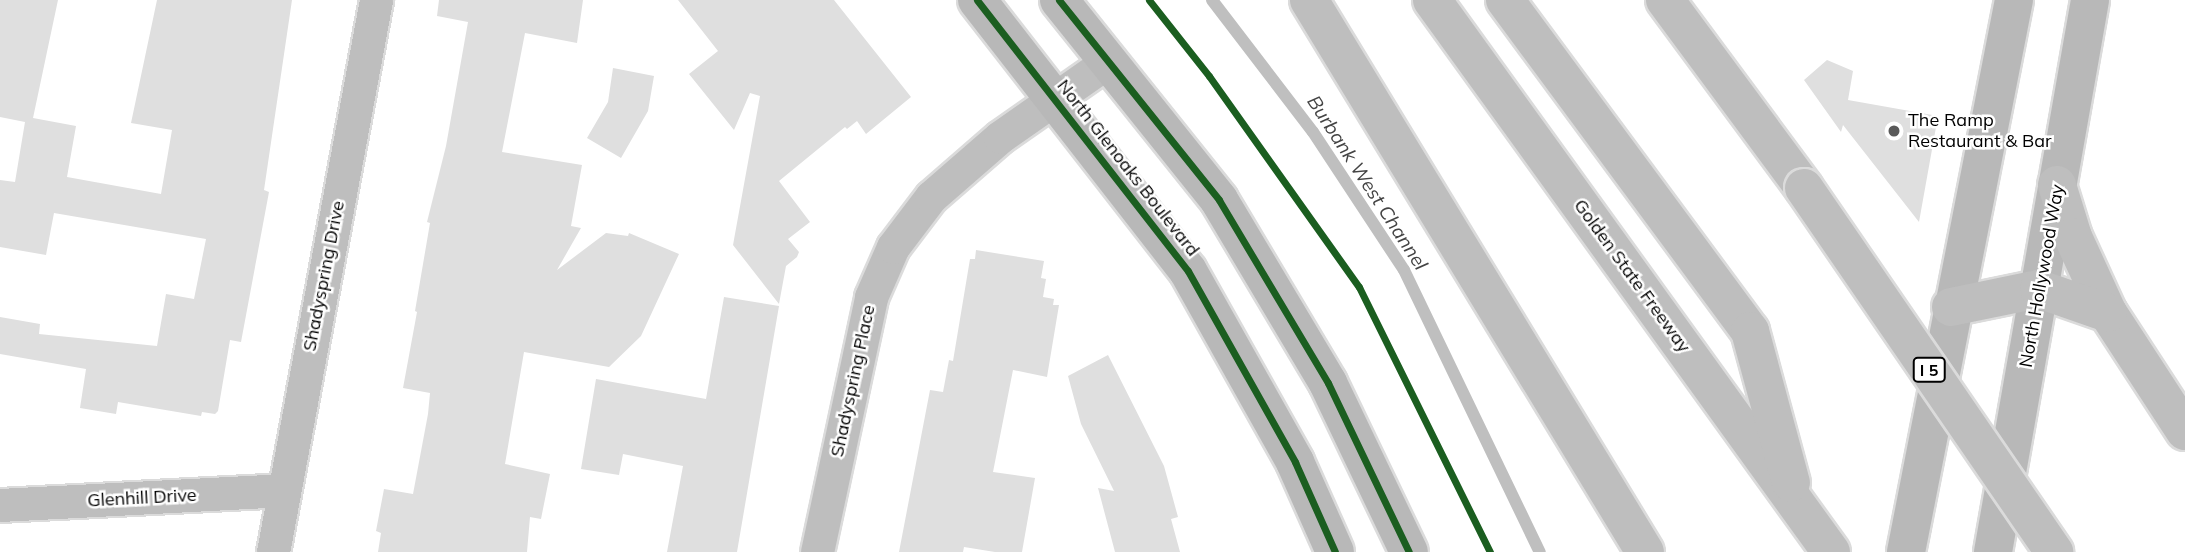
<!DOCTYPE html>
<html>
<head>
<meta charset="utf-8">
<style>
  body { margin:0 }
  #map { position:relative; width:2185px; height:552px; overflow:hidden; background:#fff; font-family:Mulish,sans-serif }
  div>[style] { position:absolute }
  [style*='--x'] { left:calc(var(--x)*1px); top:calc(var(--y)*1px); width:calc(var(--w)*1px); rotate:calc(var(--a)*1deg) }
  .stream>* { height:12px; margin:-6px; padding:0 6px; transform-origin:6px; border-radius:6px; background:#bfbfbf }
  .building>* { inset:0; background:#dfdfdf }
  .roads { filter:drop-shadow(2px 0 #dbdbdb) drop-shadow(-2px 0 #dbdbdb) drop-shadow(0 2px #dbdbdb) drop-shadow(0 -2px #dbdbdb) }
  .street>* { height:33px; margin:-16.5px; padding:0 16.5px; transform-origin:16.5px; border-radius:16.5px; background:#bebebe }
  .secondary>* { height:38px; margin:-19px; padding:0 19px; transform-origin:19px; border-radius:19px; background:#b8b8b8 }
  .highway>* { height:38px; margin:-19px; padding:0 19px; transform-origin:19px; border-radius:19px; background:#bebebe }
  .bridges { filter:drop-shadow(2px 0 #dbdbdb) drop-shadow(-2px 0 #dbdbdb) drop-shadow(0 2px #dbdbdb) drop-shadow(0 -2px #dbdbdb) }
  .highway-bridge>* { height:38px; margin:-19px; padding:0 19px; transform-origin:19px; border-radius:19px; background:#bebebe }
  .cycleway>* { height:7px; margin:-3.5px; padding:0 3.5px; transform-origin:3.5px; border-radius:3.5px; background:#1b5e20 }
  .dots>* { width:19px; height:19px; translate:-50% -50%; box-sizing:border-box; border:4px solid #fff; border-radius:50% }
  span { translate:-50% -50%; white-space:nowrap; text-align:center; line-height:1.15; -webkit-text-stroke:5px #fff; paint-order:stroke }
  .shield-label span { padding:2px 5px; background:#fff; border:2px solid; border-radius:5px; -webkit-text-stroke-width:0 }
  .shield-label { font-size:16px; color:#000; font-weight:700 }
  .poi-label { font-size:18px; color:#000 }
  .left { translate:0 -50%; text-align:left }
  .street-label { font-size:18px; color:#000 }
  .water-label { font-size:19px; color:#444; font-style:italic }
</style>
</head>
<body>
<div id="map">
  <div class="stream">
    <i style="--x:1212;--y:0;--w:166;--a:52.6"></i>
    <i style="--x:1313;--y:132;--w:165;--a:56.6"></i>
    <i style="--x:1404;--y:270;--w:313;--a:64.3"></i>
  </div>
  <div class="building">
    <i style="clip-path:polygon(0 0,58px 0,33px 118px,76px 126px,67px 177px,161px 194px,172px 130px,131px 123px,157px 0,292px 0,264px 190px,269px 192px,241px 342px,230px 340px,218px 411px,215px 414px,202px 412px,201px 416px,118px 402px,116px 414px,80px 408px,86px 369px,0 354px,0 317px,40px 324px,39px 334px,157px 346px,166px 294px,194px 299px,206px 239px,54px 213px,46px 255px,0 247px,0 180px,15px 182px,25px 122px,0 117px)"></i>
    <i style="clip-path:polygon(439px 0,583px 0,577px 43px,525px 33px,502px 152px,582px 165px,571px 226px,581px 228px,557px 270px,606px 233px,628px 236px,629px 233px,679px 254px,641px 336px,609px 367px,524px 352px,505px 464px,550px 474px,541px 519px,530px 517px,527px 552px,378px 552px,381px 533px,376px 531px,384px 489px,413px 494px,428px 414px,430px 393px,403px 388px,417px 312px,415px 311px,430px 223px,427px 222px,446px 146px,468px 22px,437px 16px)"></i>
    <i style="clip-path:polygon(678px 0,834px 0,911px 97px,866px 134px,857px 121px,847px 129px,845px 127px,779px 181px,810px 222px,788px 239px,799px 252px,797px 257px,786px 266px,779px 304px,733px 245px,760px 96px,750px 93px,734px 130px,689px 74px,718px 51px)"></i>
    <i style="clip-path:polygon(1827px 60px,1853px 71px,1848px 100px,1938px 116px,1919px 222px,1843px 125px,1841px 132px,1804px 80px)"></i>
    <i style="clip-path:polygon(613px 68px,654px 76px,648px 111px,621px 158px,587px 138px,608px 102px)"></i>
    <i style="clip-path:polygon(976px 250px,1044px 261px,1041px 278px,1046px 279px,1043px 297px,1054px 299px,1053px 305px,1059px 305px,1047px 377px,1013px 370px,993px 472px,1035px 478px,1022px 552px,995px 552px,964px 547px,963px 552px,899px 552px,930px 390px,943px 392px,949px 360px,953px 361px,970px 259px,975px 259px)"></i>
    <i style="clip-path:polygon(724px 297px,779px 306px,737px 552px,667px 552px,683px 466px,623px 454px,619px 475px,581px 469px,596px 379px,706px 399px)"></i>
    <i style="clip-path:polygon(1108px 355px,1164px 466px,1178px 517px,1171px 519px,1180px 552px,1115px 552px,1098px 488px,1114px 491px,1081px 424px,1068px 376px)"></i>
  </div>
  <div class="roads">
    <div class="street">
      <i style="--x:0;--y:505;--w:284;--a:-3"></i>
      <i style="--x:273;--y:552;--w:562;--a:-79.43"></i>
      <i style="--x:817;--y:552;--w:261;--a:-78"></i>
      <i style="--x:871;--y:297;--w:55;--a:-66.3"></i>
      <i style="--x:893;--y:247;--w:63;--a:-52.8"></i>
      <i style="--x:931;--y:197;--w:91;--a:-41"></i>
      <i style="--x:1000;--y:137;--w:131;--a:-35"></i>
    </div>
    <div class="secondary">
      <i style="--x:977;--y:0;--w:343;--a:52.1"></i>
      <i style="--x:1188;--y:271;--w:219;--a:60.7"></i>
      <i style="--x:1295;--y:462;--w:98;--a:66"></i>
      <i style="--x:1059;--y:0;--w:256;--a:51.3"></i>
      <i style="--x:1219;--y:200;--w:213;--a:59.2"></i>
      <i style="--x:1328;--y:383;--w:187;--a:64.4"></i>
      <i style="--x:1906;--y:552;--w:562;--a:-78.93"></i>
      <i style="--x:1993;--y:552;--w:560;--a:-80.03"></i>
    </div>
    <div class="highway">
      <i style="--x:1309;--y:0;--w:646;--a:58.67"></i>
      <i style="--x:1432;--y:0;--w:681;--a:54.14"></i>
      <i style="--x:1505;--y:0;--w:412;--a:53.5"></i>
      <i style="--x:1750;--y:331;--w:157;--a:74.9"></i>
      <i style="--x:1665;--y:0;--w:234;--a:53.5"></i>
      <i style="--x:2057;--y:185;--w:54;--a:72.9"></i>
      <i style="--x:2073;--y:237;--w:84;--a:65.3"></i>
      <i style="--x:2108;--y:313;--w:141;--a:56.9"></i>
      <i style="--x:1951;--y:307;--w:90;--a:-11.6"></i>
      <i style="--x:2039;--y:289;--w:73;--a:19.2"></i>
    </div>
  </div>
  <div class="bridges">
    <div class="highway-bridge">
      <i style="--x:1804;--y:188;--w:442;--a:55.5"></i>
    </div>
  </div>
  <div class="cycleway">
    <i style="--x:977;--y:0;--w:343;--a:52.1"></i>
    <i style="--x:1188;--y:271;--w:219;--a:60.7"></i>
    <i style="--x:1295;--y:462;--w:98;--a:66"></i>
    <i style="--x:1059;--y:0;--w:256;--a:51.3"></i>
    <i style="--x:1219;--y:200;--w:213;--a:59.2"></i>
    <i style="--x:1328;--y:383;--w:187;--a:64.4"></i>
    <i style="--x:1149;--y:0;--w:97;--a:51.7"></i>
    <i style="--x:1209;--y:76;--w:259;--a:54.6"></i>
    <i style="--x:1359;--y:287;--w:296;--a:63.7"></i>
  </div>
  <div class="dots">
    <i style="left:1894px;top:131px;background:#595959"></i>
  </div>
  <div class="shield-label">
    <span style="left:1929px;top:370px">I 5</span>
  </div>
  <div class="poi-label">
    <span class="left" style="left:1908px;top:131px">The Ramp<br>Restaurant &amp; Bar</span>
  </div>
  <div class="street-label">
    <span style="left:1128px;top:168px;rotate:52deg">North Glenoaks Boulevard</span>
    <span style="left:324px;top:276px;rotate:-79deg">Shadyspring Drive</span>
    <span style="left:1632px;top:276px;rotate:54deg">Golden State Freeway</span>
    <span style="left:2042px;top:276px;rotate:-80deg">North Hollywood Way</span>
    <span style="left:853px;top:381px;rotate:-78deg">Shadyspring Place</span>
    <span style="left:142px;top:498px;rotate:-3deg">Glenhill Drive</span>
  </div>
  <div class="water-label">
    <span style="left:1367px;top:183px;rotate:57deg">Burbank West Channel</span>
  </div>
</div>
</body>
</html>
